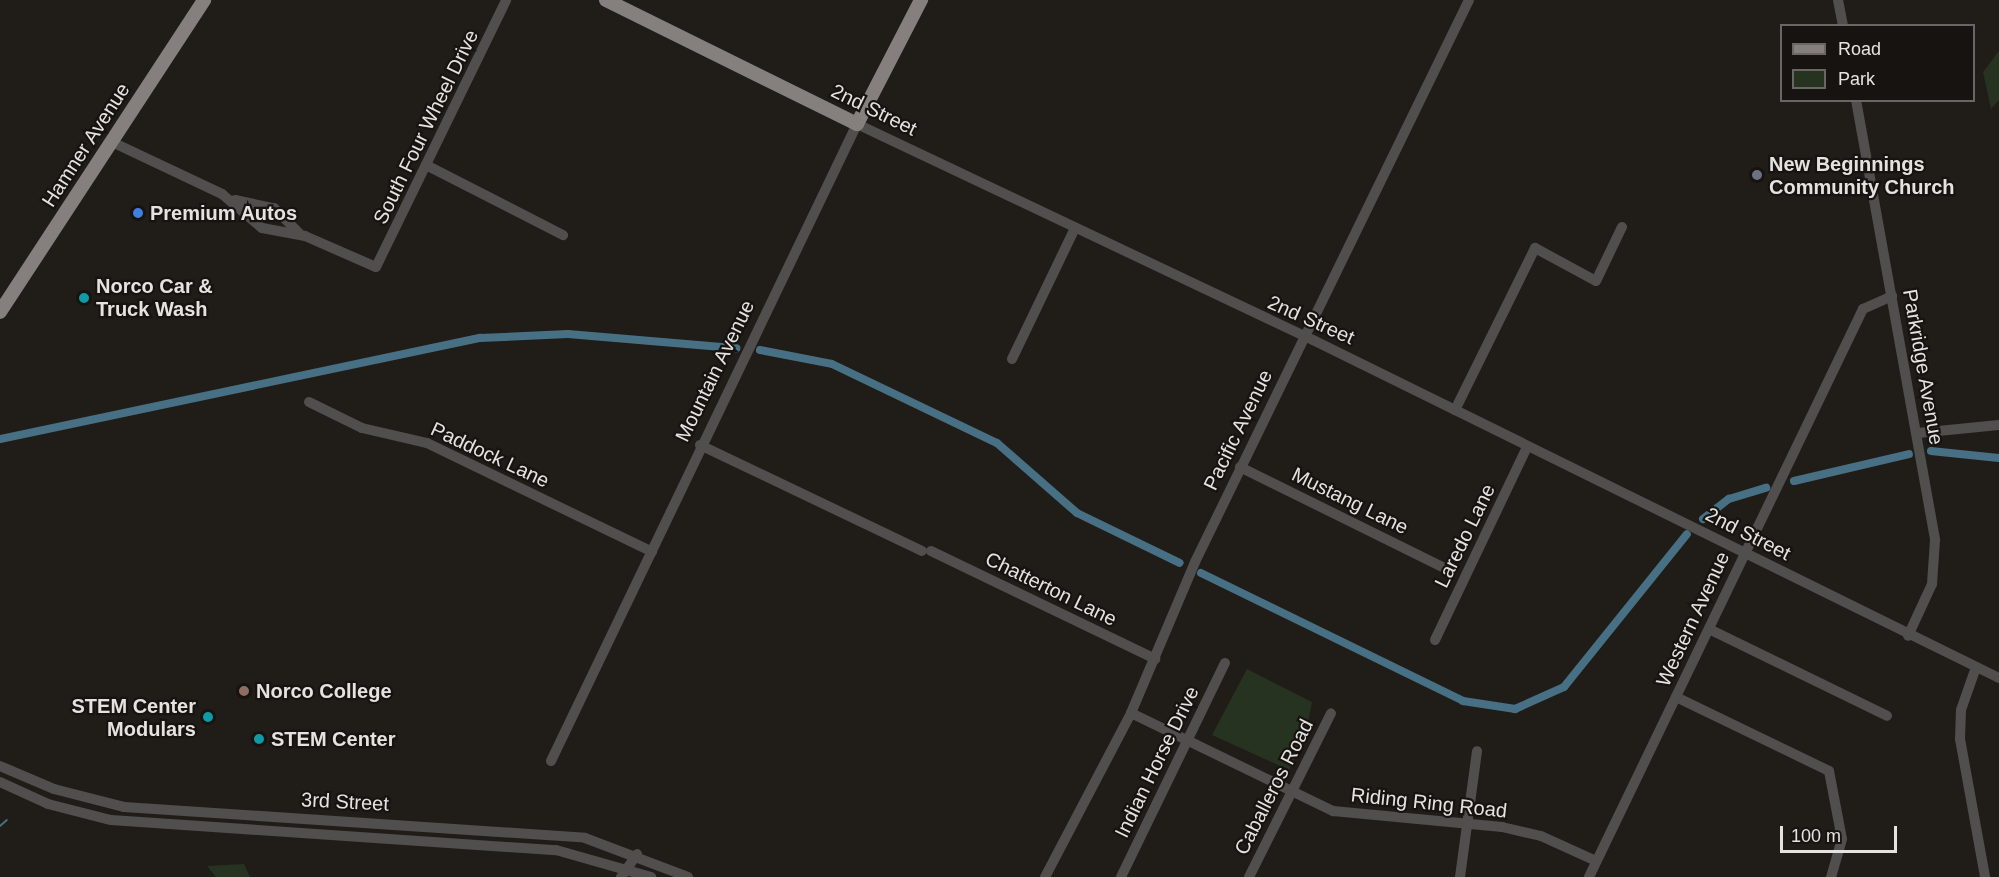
<!DOCTYPE html>
<html>
<head>
<meta charset="utf-8">
<style>
  body { margin:0 }
  #map { position:relative; width:1999px; height:877px; overflow:hidden; background:#201d19; font-family:Helvetica,sans-serif }
  div>[style] { position:absolute }
  [style*='--x'] { left:calc(var(--x)*1px); top:calc(var(--y)*1px); width:calc(var(--w)*1px); rotate:calc(var(--a)*1deg) }
  .green>* { inset:0; background:#253320 }
  .stream>* { height:2px; margin:-1px; padding:0 1px; transform-origin:1px; border-radius:1px; background:#487084 }
  .canal>* { height:8px; margin:-4px; padding:0 4px; transform-origin:4px; border-radius:4px; background:#487084 }
  .minor>* { height:10px; margin:-5px; padding:0 5px; transform-origin:5px; border-radius:5px; background:#514e4e }
  .major>* { height:14px; margin:-7px; padding:0 7px; transform-origin:7px; border-radius:7px; background:#857f7e }
  .dots>* { width:16px; height:16px; translate:-50% -50%; box-sizing:border-box; border:3px solid #171310; border-radius:50% }
  span { translate:-50% -50%; white-space:nowrap; text-align:center; line-height:1.15; -webkit-text-stroke:4.5px #171310; paint-order:stroke }
  .street-label { font-size:20px; color:#e5e3e0 }
  .poi-label { font-size:20px; color:#e5e3e0; font-weight:700 }
  .left { translate:0 -50%; text-align:left }
  .right { translate:-100% -50%; text-align:right }
  .legend { position:absolute; left:1780px; top:24px; width:195px; height:78px; box-sizing:border-box; background:#171310; border:2px solid #696663; margin:0; padding:8px 10px; list-style:none; font-size:18px; color:#e5e3e0 }
  .legend li { display:flex; align-items:center; gap:12px; height:30px }
  .legend b { width:30px; border:2px solid #696663 }
  .scale { position:absolute; left:1780px; top:826px; width:117px; height:27px; box-sizing:border-box; border:3px solid #e5e3e0; border-top:0; padding-left:8px; font-size:18px; line-height:21px; white-space:nowrap; color:#e5e3e0; -webkit-text-stroke:4px #171310; paint-order:stroke }
</style>
</head>
<body>
<div id="map">
  <div class="green">
    <i style="clip-path:polygon(1999px 51px,1999px 100px,1991px 109px,1983px 72px)"></i>
    <i style="clip-path:polygon(1247px 669px,1312px 702px,1306px 734px,1289px 770px,1212px 735px)"></i>
    <i style="clip-path:polygon(244px 864px,250px 877px,216px 877px,207px 866px)"></i>
  </div>
  <div class="stream">
    <i style="--x:0;--y:826;--w:9;--a:-41"></i>
  </div>
  <div class="canal">
    <i style="--x:760;--y:350;--w:73;--a:11"></i>
    <i style="--x:832;--y:364;--w:183;--a:25.6"></i>
    <i style="--x:997;--y:443;--w:106;--a:41.2"></i>
    <i style="--x:1077;--y:513;--w:114;--a:25.9"></i>
    <i style="--x:0;--y:439;--w:491;--a:-11.9"></i>
    <i style="--x:480;--y:338;--w:88;--a:-2.6"></i>
    <i style="--x:568;--y:334;--w:169;--a:4.8"></i>
    <i style="--x:1931;--y:451;--w:68;--a:5.9"></i>
    <i style="--x:1794;--y:481;--w:118;--a:-13.2"></i>
    <i style="--x:1703;--y:519;--w:33;--a:-38"></i>
    <i style="--x:1729;--y:499;--w:39;--a:-17"></i>
    <i style="--x:1201;--y:573;--w:292;--a:26"></i>
    <i style="--x:1463;--y:701;--w:53;--a:8.7"></i>
    <i style="--x:1515;--y:709;--w:54;--a:-24.2"></i>
    <i style="--x:1564;--y:687;--w:196;--a:-51.2"></i>
  </div>
  <div class="minor">
    <i style="--x:1838;--y:0;--w:26;--a:79"></i>
    <i style="--x:1856;--y:100;--w:447;--a:79.8"></i>
    <i style="--x:1935;--y:540;--w:44;--a:93.9"></i>
    <i style="--x:1932;--y:584;--w:57;--a:114.8"></i>
    <i style="--x:112;--y:142;--w:122;--a:25.3"></i>
    <i style="--x:222;--y:194;--w:52;--a:40.4"></i>
    <i style="--x:262;--y:228;--w:44;--a:10.5"></i>
    <i style="--x:305;--y:236;--w:77;--a:23.6"></i>
    <i style="--x:376;--y:267;--w:297;--a:-64"></i>
    <i style="--x:426;--y:165;--w:154;--a:27.1"></i>
    <i style="--x:235;--y:200;--w:40;--a:12"></i>
    <i style="--x:274;--y:208;--w:35;--a:45"></i>
    <i style="--x:1012;--y:359;--w:143;--a:-64.3"></i>
    <i style="--x:309;--y:402;--w:59;--a:26.1"></i>
    <i style="--x:362;--y:428;--w:67;--a:13"></i>
    <i style="--x:427;--y:443;--w:250;--a:25.8"></i>
    <i style="--x:1455;--y:410;--w:181;--a:-63.7"></i>
    <i style="--x:1535;--y:248;--w:69;--a:28.4"></i>
    <i style="--x:1596;--y:281;--w:60;--a:-64.3"></i>
    <i style="--x:1918;--y:433;--w:81;--a:-5.6"></i>
    <i style="--x:700;--y:445;--w:246;--a:25.5"></i>
    <i style="--x:1240;--y:467;--w:228;--a:26.3"></i>
    <i style="--x:931;--y:551;--w:249;--a:25.7"></i>
    <i style="--x:1709;--y:629;--w:198;--a:26"></i>
    <i style="--x:1435;--y:640;--w:214;--a:-64.5"></i>
    <i style="--x:1975;--y:670;--w:42;--a:109.3"></i>
    <i style="--x:1961;--y:710;--w:29;--a:92"></i>
    <i style="--x:1960;--y:739;--w:140;--a:79.7"></i>
    <i style="--x:1676;--y:697;--w:170;--a:25.8"></i>
    <i style="--x:1829;--y:771;--w:69;--a:79.2"></i>
    <i style="--x:1842;--y:839;--w:40;--a:106"></i>
    <i style="--x:1131;--y:713;--w:225;--a:25.9"></i>
    <i style="--x:1333;--y:811;--w:170;--a:5.4"></i>
    <i style="--x:1502;--y:827;--w:40;--a:13"></i>
    <i style="--x:1541;--y:836;--w:60;--a:24.4"></i>
    <i style="--x:551;--y:761;--w:707;--a:-64.34"></i>
    <i style="--x:857;--y:124;--w:505;--a:25.35"></i>
    <i style="--x:1313;--y:340;--w:765;--a:26.23"></i>
    <i style="--x:0;--y:766;--w:59;--a:23.1"></i>
    <i style="--x:54;--y:789;--w:72;--a:14.4"></i>
    <i style="--x:124;--y:807;--w:462;--a:3.8"></i>
    <i style="--x:585;--y:838;--w:110;--a:20.7"></i>
    <i style="--x:0;--y:782;--w:53;--a:24.6"></i>
    <i style="--x:48;--y:804;--w:65;--a:14.3"></i>
    <i style="--x:111;--y:820;--w:446;--a:3.9"></i>
    <i style="--x:556;--y:850;--w:99;--a:15.9"></i>
    <i style="--x:621;--y:877;--w:28;--a:-55"></i>
    <i style="--x:1045;--y:877;--w:185;--a:-62.3"></i>
    <i style="--x:1131;--y:713;--w:164;--a:-67"></i>
    <i style="--x:1195;--y:562;--w:625;--a:-64.01"></i>
    <i style="--x:1121;--y:877;--w:238;--a:-64.1"></i>
    <i style="--x:1249;--y:877;--w:183;--a:-63.4"></i>
    <i style="--x:1460;--y:877;--w:127;--a:-82.3"></i>
    <i style="--x:1589;--y:877;--w:631;--a:-64.25"></i>
    <i style="--x:1863;--y:309;--w:32;--a:-24"></i>
  </div>
  <div class="major">
    <i style="--x:606;--y:0;--w:280;--a:26.3"></i>
    <i style="--x:857;--y:124;--w:140;--a:-62.7"></i>
    <i style="--x:0;--y:312;--w:373;--a:-56.8"></i>
  </div>
  <div class="dots">
    <i style="left:1757px;top:175px;background:#6b7280"></i>
    <i style="left:138px;top:213px;background:#3f7fe0"></i>
    <i style="left:84px;top:298px;background:#0f9aa8"></i>
    <i style="left:244px;top:691px;background:#8d6e63"></i>
    <i style="left:208px;top:717px;background:#0f9aa8"></i>
    <i style="left:259px;top:739px;background:#0f9aa8"></i>
  </div>
  <div class="street-label">
    <span style="left:874px;top:110px;rotate:26deg">2nd Street</span>
    <span style="left:426px;top:127px;rotate:-64deg">South Four Wheel Drive</span>
    <span style="left:86px;top:145px;rotate:-57deg">Hamner Avenue</span>
    <span style="left:1311px;top:320px;rotate:24deg">2nd Street</span>
    <span style="left:1923px;top:367px;rotate:80deg">Parkridge Avenue</span>
    <span style="left:715px;top:371px;rotate:-64deg">Mountain Avenue</span>
    <span style="left:1238px;top:430px;rotate:-64deg">Pacific Avenue</span>
    <span style="left:490px;top:455px;rotate:25deg">Paddock Lane</span>
    <span style="left:1350px;top:501px;rotate:26deg">Mustang Lane</span>
    <span style="left:1748px;top:534px;rotate:27deg">2nd Street</span>
    <span style="left:1465px;top:536px;rotate:-64deg">Laredo Lane</span>
    <span style="left:1051px;top:589px;rotate:26deg">Chatterton Lane</span>
    <span style="left:1693px;top:619px;rotate:-65deg">Western Avenue</span>
    <span style="left:1157px;top:762px;rotate:-64deg">Indian Horse Drive</span>
    <span style="left:1274px;top:787px;rotate:-63deg">Caballeros Road</span>
    <span style="left:345px;top:802px;rotate:3deg">3rd Street</span>
    <span style="left:1429px;top:803px;rotate:6deg">Riding Ring Road</span>
  </div>
  <div class="poi-label">
    <span class="left" style="left:1769px;top:176px">New Beginnings<br>Community Church</span>
    <span class="left" style="left:150px;top:213px">Premium Autos</span>
    <span class="left" style="left:96px;top:298px">Norco Car &amp;<br>Truck Wash</span>
    <span class="left" style="left:256px;top:691px">Norco College</span>
    <span class="right" style="left:196px;top:718px">STEM Center<br>Modulars</span>
    <span class="left" style="left:271px;top:739px">STEM Center</span>
  </div>
  <ul class="legend">
  <li><b style="height:8px;background:#857f7e"></b>Road</li>
  <li><b style="height:16px;background:#253320"></b>Park</li>
  </ul>
  <div class="scale">100 m</div>
</div>
</body>
</html>
